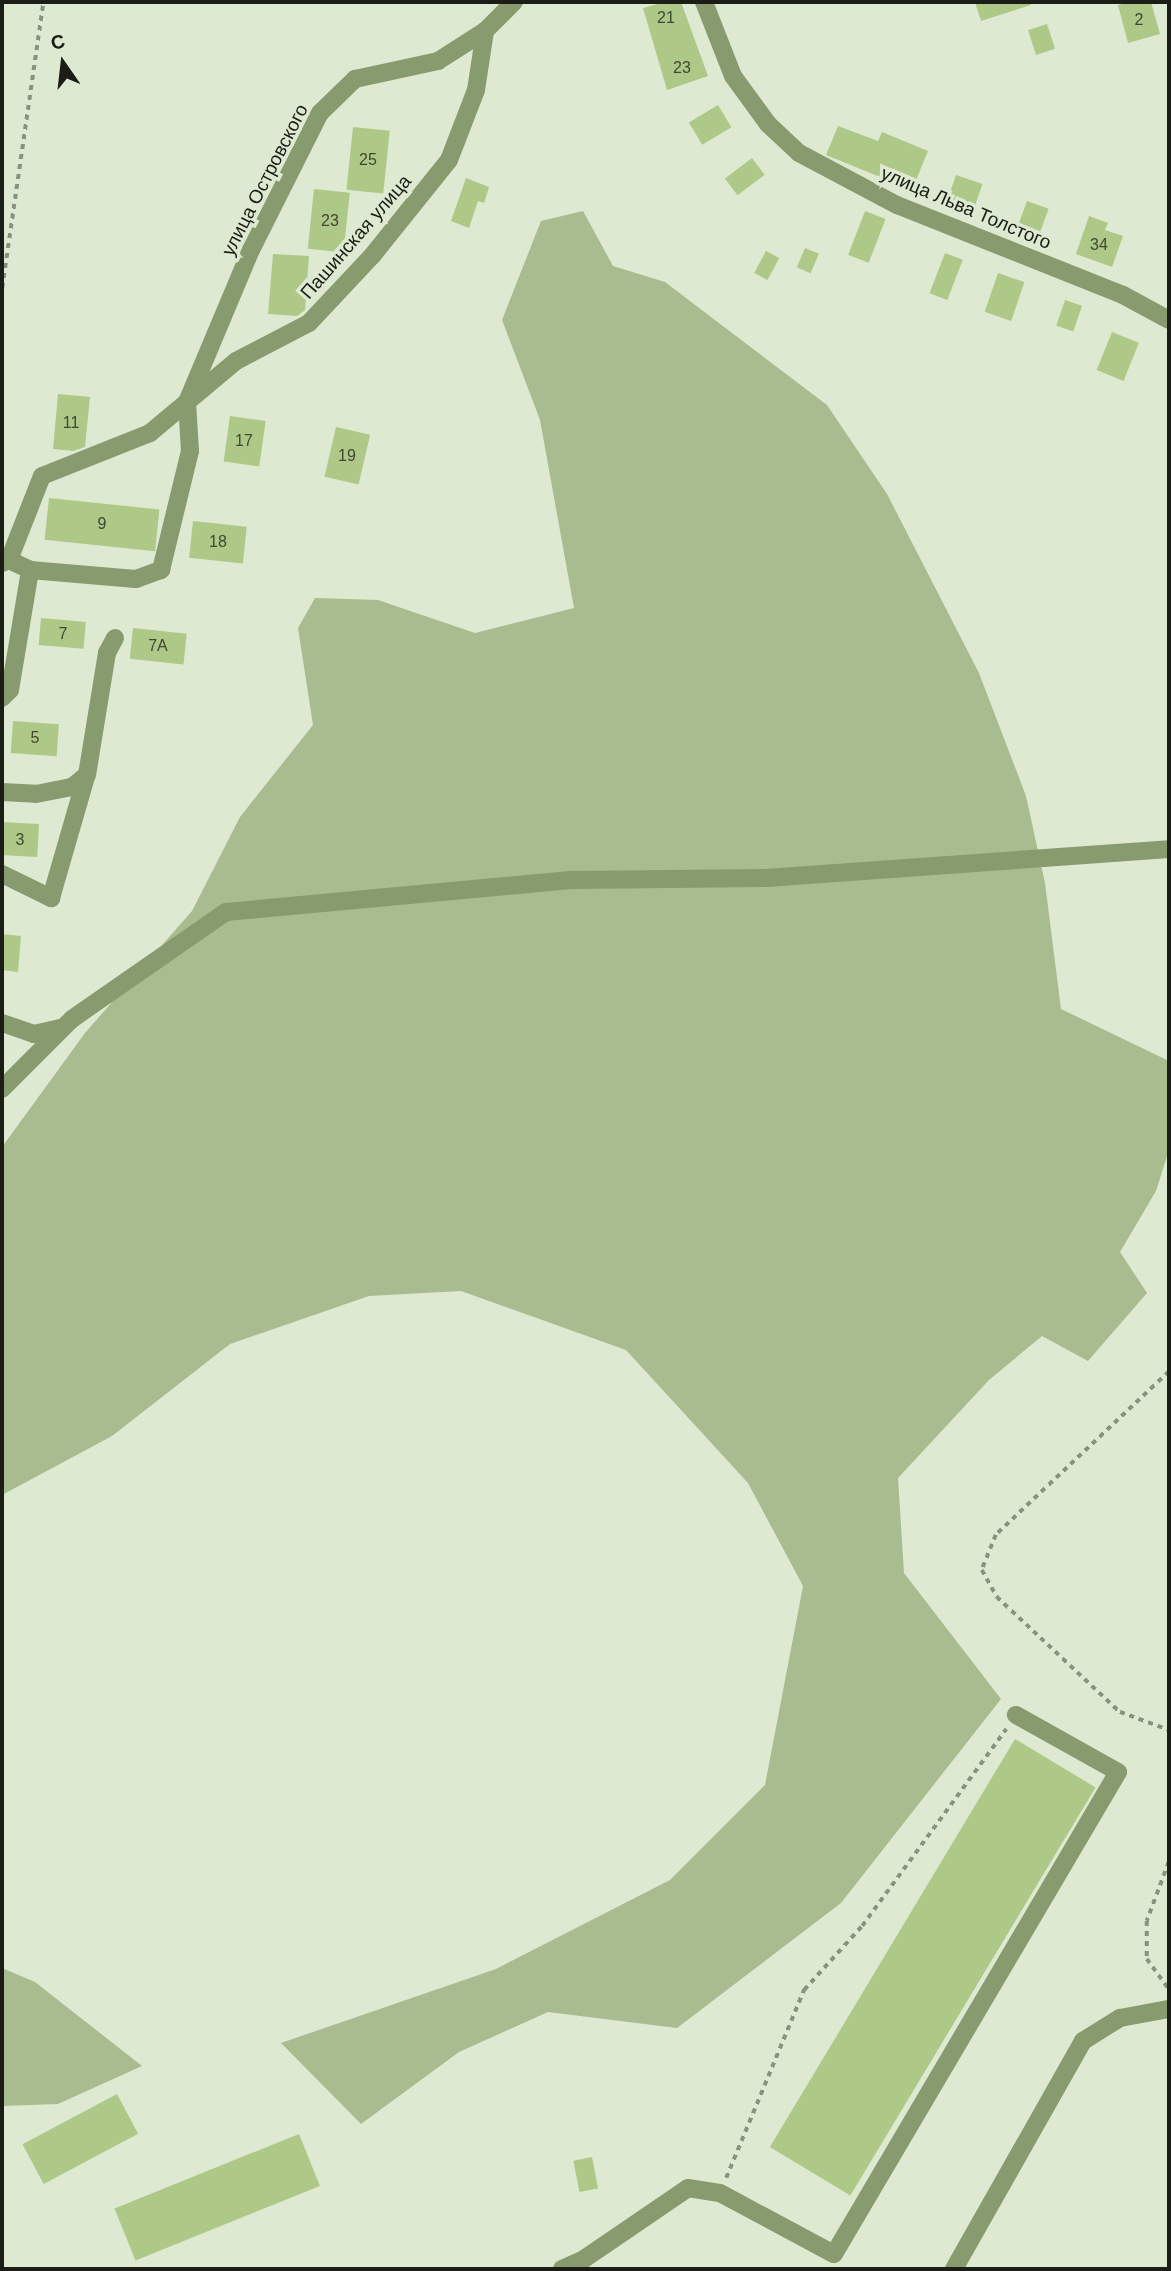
<!DOCTYPE html>
<html>
<head>
<meta charset="utf-8">
<style>
  body { margin:0 }
  #map { position:relative; width:1171px; height:2271px; overflow:hidden; background:#dee9d1; font-family:Helvetica,sans-serif }
  div>[style] { position:absolute }
  [style*='--x'] { left:calc(var(--x)*1px); top:calc(var(--y)*1px); width:calc(var(--w)*1px); rotate:calc(var(--a)*1deg) }
  .green>* { inset:0; background:#a9bc8f }
  .building>* { inset:0; background:#aec888; transform-origin:0 0 }
  .path>* { height:3.5px; margin-top:-1.75px; transform-origin:0; background:repeating-linear-gradient(90deg,#899180 0 5px,transparent 0 10px) }
  .minor>* { height:18px; margin:-9px; padding:0 9px; transform-origin:9px; border-radius:9px; background:#889b6e }
  span { translate:-50% -50%; white-space:nowrap; text-align:center; line-height:1.15; -webkit-text-stroke:7px #dee9d1; paint-order:stroke }
  .number-label { font-size:16px; color:#404832 }
  .number-label span { -webkit-text-stroke-width:0 }
  .street-label { font-size:19px; color:#1b1e16 }
  .frame { position:absolute; inset:0; border:4px solid #1b1e16; pointer-events:none }
  .north { position:absolute; left:28px; top:28px; width:70px; height:70px; -webkit-text-stroke:5px #dee9d1; paint-order:stroke; rotate:346deg; font-size:19px; font-weight:700; line-height:28px; text-align:center; color:#1b1e16 }
  .north::after { content:''; display:block; margin:auto; width:24px; height:32px; background:#1b1e16; clip-path:polygon(50% 0,100% 100%,50% 72%,0 100%) }
</style>
</head>
<body>
<div id="map">
  <div class="green">
    <i style="clip-path:polygon(583px 211px,613px 266px,665px 282px,827px 405px,887px 494px,979px 673px,1026px 796px,1045px 883px,1061px 1009px,1169px 1061px,1169px 1150px,1156px 1191px,1120px 1252px,1147px 1293px,1088px 1361px,1042px 1336px,989px 1380px,898px 1478px,904px 1573px,1001px 1699px,841px 1903px,677px 2028px,548px 2012px,459px 2052px,361px 2124px,281px 2043px,496px 1969px,670px 1880px,765px 1785px,803px 1586px,748px 1483px,626px 1350px,461px 1291px,369px 1296px,230px 1344px,112px 1436px,2px 1495px,2px 1147px,85px 1033px,192px 911px,240px 817px,313px 725px,298px 628px,315px 598px,378px 600px,475px 633px,574px 608px,540px 420px,502px 320px,541px 221px)"></i>
    <i style="clip-path:polygon(2px 1968px,35px 1982px,142px 2066px,58px 2104px,2px 2106px)"></i>
  </div>
  <div class="building">
    <i style="clip-path:polygon(665px 2px,681px 2px,708px 76px,667px 90px,643px 8px)"></i>
    <i style="clip-path:polygon(975px 2px,1030px 2px,1031px 5px,981px 21px)"></i>
    <i style="clip-path:polygon(1131px 2px,1151px 2px,1160px 34px,1128px 43px,1118px 5px)"></i>
    <i style="left:1047px;top:24px;width:26px;height:20px;rotate:72deg"></i>
    <i style="left:718px;top:105px;width:26px;height:34px;rotate:59deg"></i>
    <i style="clip-path:polygon(838px 126px,878px 141px,882px 132px,928px 151px,912px 190px,826px 155px)"></i>
    <i style="left:353px;top:127px;width:37px;height:63px;rotate:6deg"></i>
    <i style="left:752px;top:158px;width:21px;height:34px;rotate:53deg"></i>
    <i style="left:956px;top:175px;width:28px;height:26px;rotate:19deg"></i>
    <i style="clip-path:polygon(466px 178px,489px 187px,484px 203px,478px 201px,469px 228px,451px 221px)"></i>
    <i style="left:314px;top:189px;width:36px;height:60px;rotate:6deg"></i>
    <i style="left:1027px;top:201px;width:23px;height:31px;rotate:20deg"></i>
    <i style="left:865px;top:211px;width:22px;height:47px;rotate:21deg"></i>
    <i style="clip-path:polygon(1089px 216px,1108px 223px,1105px 230px,1123px 236px,1112px 267px,1076px 254px)"></i>
    <i style="left:805px;top:248px;width:15px;height:21px;rotate:23deg"></i>
    <i style="left:766px;top:251px;width:15px;height:25px;rotate:28deg"></i>
    <i style="left:945px;top:253px;width:19px;height:43px;rotate:21deg"></i>
    <i style="clip-path:polygon(273px 254px,309px 256px,305px 310px,297px 316px,268px 314px)"></i>
    <i style="left:998px;top:273px;width:28px;height:41px;rotate:19deg"></i>
    <i style="left:1065px;top:300px;width:18px;height:27px;rotate:19deg"></i>
    <i style="left:1112px;top:332px;width:29px;height:41px;rotate:22deg"></i>
    <i style="clip-path:polygon(58px 394px,90px 397px,85px 447px,73px 451px,53px 449px)"></i>
    <i style="left:230px;top:416px;width:36px;height:46px;rotate:8deg"></i>
    <i style="left:336px;top:427px;width:35px;height:51px;rotate:13deg"></i>
    <i style="left:49px;top:498px;width:111px;height:42px;rotate:6deg"></i>
    <i style="left:193px;top:521px;width:54px;height:37px;rotate:6deg"></i>
    <i style="left:41px;top:618px;width:45px;height:27px;rotate:5deg"></i>
    <i style="left:133px;top:628px;width:54px;height:31px;rotate:6deg"></i>
    <i style="left:13px;top:721px;width:46px;height:32px;rotate:4deg"></i>
    <i style="left:2px;top:822px;width:37px;height:33px;rotate:3deg"></i>
    <i style="clip-path:polygon(2px 934px,21px 936px,18px 972px,2px 970px)"></i>
    <i style="left:1015px;top:1739px;width:94px;height:476px;rotate:31deg"></i>
    <i style="left:117px;top:2094px;width:45px;height:107px;rotate:62deg"></i>
    <i style="left:299px;top:2134px;width:56px;height:199px;rotate:68deg"></i>
    <i style="left:592px;top:2157px;width:32px;height:19px;rotate:79deg"></i>
  </div>
  <div class="path">
    <i style="--x:2;--y:288;--w:289;--a:-81.8"></i>
    <i style="--x:1169;--y:1372;--w:238;--a:136.7"></i>
    <i style="--x:996;--y:1535;--w:38;--a:112"></i>
    <i style="--x:982;--y:1570;--w:31;--a:61"></i>
    <i style="--x:997;--y:1597;--w:168;--a:43.1"></i>
    <i style="--x:1120;--y:1712;--w:52;--a:20.2"></i>
    <i style="--x:1169;--y:1862;--w:63;--a:110.4"></i>
    <i style="--x:1147;--y:1921;--w:38;--a:90"></i>
    <i style="--x:1147;--y:1959;--w:37;--a:54"></i>
    <i style="--x:726;--y:2178;--w:204;--a:-67.5"></i>
    <i style="--x:804;--y:1990;--w:86;--a:-47.8"></i>
    <i style="--x:862;--y:1926;--w:244;--a:-53.8"></i>
  </div>
  <div class="minor">
    <i style="--x:704;--y:2;--w:79;--a:68.6"></i>
    <i style="--x:733;--y:76;--w:59;--a:53.9"></i>
    <i style="--x:768;--y:124;--w:42;--a:43.1"></i>
    <i style="--x:799;--y:153;--w:111;--a:28"></i>
    <i style="--x:897;--y:205;--w:243;--a:21.7"></i>
    <i style="--x:1123;--y:295;--w:52;--a:28.5"></i>
    <i style="--x:9;--y:560;--w:23;--a:25"></i>
    <i style="--x:30;--y:570;--w:106;--a:4.9"></i>
    <i style="--x:136;--y:579;--w:27;--a:-20"></i>
    <i style="--x:161;--y:570;--w:122;--a:-76.3"></i>
    <i style="--x:190;--y:451;--w:49;--a:-93.5"></i>
    <i style="--x:187;--y:402;--w:165;--a:-67.2"></i>
    <i style="--x:251;--y:250;--w:153;--a:-63.3"></i>
    <i style="--x:320;--y:113;--w:49;--a:-44.2"></i>
    <i style="--x:355;--y:79;--w:85;--a:-12.2"></i>
    <i style="--x:438;--y:61;--w:56;--a:-32.6"></i>
    <i style="--x:485;--y:31;--w:41;--a:-45"></i>
    <i style="--x:2;--y:563;--w:8;--a:-23"></i>
    <i style="--x:9;--y:560;--w:90;--a:-68.6"></i>
    <i style="--x:42;--y:476;--w:116;--a:-21.7"></i>
    <i style="--x:150;--y:433;--w:112;--a:-39.9"></i>
    <i style="--x:236;--y:361;--w:82;--a:-27.5"></i>
    <i style="--x:309;--y:323;--w:92;--a:-46.8"></i>
    <i style="--x:372;--y:256;--w:123;--a:-51.3"></i>
    <i style="--x:449;--y:160;--w:75;--a:-68.9"></i>
    <i style="--x:476;--y:90;--w:60;--a:-81.3"></i>
    <i style="--x:2;--y:698;--w:11;--a:-45"></i>
    <i style="--x:10;--y:690;--w:122;--a:-80.5"></i>
    <i style="--x:2;--y:792;--w:34;--a:3"></i>
    <i style="--x:36;--y:794;--w:37;--a:-11"></i>
    <i style="--x:72;--y:787;--w:19;--a:-39"></i>
    <i style="--x:87;--y:775;--w:124;--a:-80.7"></i>
    <i style="--x:107;--y:653;--w:17;--a:-62"></i>
    <i style="--x:2;--y:874;--w:55;--a:26.1"></i>
    <i style="--x:51;--y:898;--w:126;--a:-73.9"></i>
    <i style="--x:2;--y:1023;--w:34;--a:19"></i>
    <i style="--x:34;--y:1034;--w:28;--a:-13"></i>
    <i style="--x:2;--y:1089;--w:99;--a:-45"></i>
    <i style="--x:72;--y:1019;--w:188;--a:-34.8"></i>
    <i style="--x:226;--y:912;--w:349;--a:-5.3"></i>
    <i style="--x:574;--y:880;--w:192;--a:-0.6"></i>
    <i style="--x:766;--y:878;--w:404;--a:-4.1"></i>
    <i style="--x:562;--y:2269;--w:24;--a:-24"></i>
    <i style="--x:584;--y:2259;--w:126;--a:-34.3"></i>
    <i style="--x:688;--y:2188;--w:32;--a:9"></i>
    <i style="--x:720;--y:2193;--w:129;--a:28.2"></i>
    <i style="--x:834;--y:2254;--w:559;--a:-59.49"></i>
    <i style="--x:1118;--y:1772;--w:117;--a:-150.8"></i>
    <i style="--x:954;--y:2269;--w:262;--a:-60.5"></i>
    <i style="--x:1083;--y:2041;--w:44;--a:-31.9"></i>
    <i style="--x:1120;--y:2018;--w:50;--a:-10.4"></i>
  </div>
  <div class="number-label">
    <span style="left:666px;top:18px">21</span>
    <span style="left:1139px;top:20px">2</span>
    <span style="left:682px;top:68px">23</span>
    <span style="left:368px;top:160px">25</span>
    <span style="left:330px;top:221px">23</span>
    <span style="left:1099px;top:245px">34</span>
    <span style="left:71px;top:423px">11</span>
    <span style="left:244px;top:441px">17</span>
    <span style="left:347px;top:456px">19</span>
    <span style="left:102px;top:524px">9</span>
    <span style="left:218px;top:542px">18</span>
    <span style="left:63px;top:634px">7</span>
    <span style="left:158px;top:646px">7А</span>
    <span style="left:35px;top:738px">5</span>
    <span style="left:20px;top:840px">3</span>
  </div>
  <div class="street-label">
    <span style="left:265px;top:180px;rotate:-63deg">улица Островского</span>
    <span style="left:966px;top:208px;rotate:23deg">улица Льва Толстого</span>
    <span style="left:356px;top:237px;rotate:-49deg">Пашинская улица</span>
  </div>
  <div class="frame"></div>
  <div class="north">С</div>
</div>
</body>
</html>
